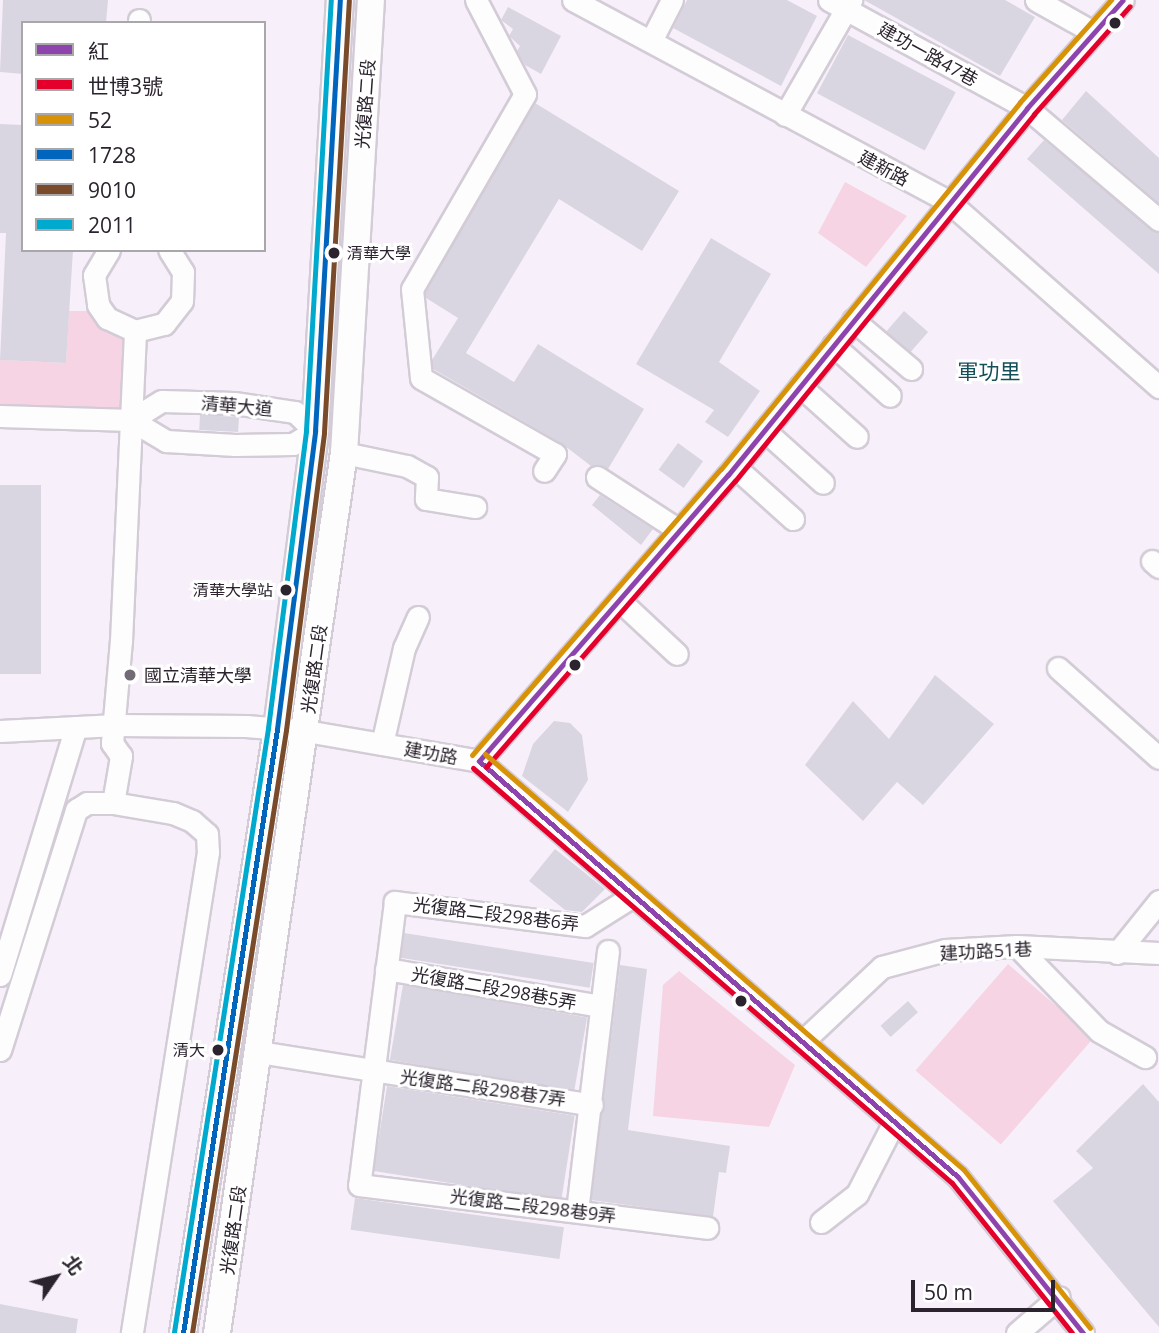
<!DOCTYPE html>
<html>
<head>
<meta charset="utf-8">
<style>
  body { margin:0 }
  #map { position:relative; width:1159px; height:1333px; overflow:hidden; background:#f7f0fa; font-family:"Open Sans","Noto Sans TC",sans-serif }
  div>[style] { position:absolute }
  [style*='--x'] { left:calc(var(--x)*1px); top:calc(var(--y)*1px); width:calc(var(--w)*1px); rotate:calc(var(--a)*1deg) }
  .green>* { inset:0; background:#f6d4e3; transform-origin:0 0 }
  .building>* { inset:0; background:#dad6e1; transform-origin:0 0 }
  .roads { filter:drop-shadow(2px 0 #d3ccd7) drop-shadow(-2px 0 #d3ccd7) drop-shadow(0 2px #d3ccd7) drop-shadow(0 -2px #d3ccd7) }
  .minor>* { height:21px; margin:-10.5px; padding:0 10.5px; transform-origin:10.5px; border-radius:10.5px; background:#fefdfe }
  .major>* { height:26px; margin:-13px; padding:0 13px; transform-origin:13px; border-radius:13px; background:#fefdfe }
  .bus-1>* { height:5px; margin:-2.5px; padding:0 2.5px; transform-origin:2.5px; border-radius:2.5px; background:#8e44ad }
  .bus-2>* { height:5px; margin:-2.5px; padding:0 2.5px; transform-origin:2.5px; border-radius:2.5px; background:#e4002b }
  .bus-3>* { height:5px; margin:-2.5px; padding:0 2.5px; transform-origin:2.5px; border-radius:2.5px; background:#d89207 }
  .bus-4>* { height:5px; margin:-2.5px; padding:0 2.5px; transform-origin:2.5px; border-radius:2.5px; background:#0065bd }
  .bus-5>* { height:5px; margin:-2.5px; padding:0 2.5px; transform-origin:2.5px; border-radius:2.5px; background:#7a4b2a }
  .bus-6>* { height:5px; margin:-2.5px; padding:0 2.5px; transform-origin:2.5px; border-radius:2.5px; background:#00a9ce }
  .dots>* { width:19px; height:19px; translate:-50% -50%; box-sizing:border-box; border:4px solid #fff; border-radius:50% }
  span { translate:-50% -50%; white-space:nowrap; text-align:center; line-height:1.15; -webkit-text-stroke:6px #fff; paint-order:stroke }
  .bus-label { font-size:16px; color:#2b232e }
  .left { translate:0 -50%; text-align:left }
  .right { translate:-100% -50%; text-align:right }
  .street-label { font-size:18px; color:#2b232e }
  .poi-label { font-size:18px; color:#2b232e }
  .quarter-label { font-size:21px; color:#144e59 }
  .legend { position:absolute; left:21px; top:21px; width:245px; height:231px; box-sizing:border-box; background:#fff; border:2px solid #aaa7ab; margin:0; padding:9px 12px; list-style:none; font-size:21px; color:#2b232e }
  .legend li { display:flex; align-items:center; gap:14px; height:35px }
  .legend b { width:35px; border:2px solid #aaa7ab }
  .north { position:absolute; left:21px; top:1242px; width:70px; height:70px; -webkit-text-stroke:5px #fff; paint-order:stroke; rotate:55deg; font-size:19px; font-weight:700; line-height:28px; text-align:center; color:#2b232e }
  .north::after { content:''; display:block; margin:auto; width:24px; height:32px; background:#2b232e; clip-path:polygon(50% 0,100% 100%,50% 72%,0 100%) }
  .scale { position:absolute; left:911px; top:1280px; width:144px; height:32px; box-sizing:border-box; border:4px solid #2b232e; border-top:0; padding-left:9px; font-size:21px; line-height:24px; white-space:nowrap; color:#2b232e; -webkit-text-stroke:5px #fff; paint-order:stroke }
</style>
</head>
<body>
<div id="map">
  <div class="green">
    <i style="clip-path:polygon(845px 182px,907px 216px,866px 267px,818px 233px)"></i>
    <i style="clip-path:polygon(69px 311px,94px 311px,130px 338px,127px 412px,0 407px,0 360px,66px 363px)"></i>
    <i style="left:1008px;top:964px;width:113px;height:141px;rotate:41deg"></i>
    <i style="clip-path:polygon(679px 971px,795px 1065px,769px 1127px,653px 1116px,663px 985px)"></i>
  </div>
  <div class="building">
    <i style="clip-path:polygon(3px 0,108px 0,106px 23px,23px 23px,23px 74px,0 72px)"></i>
    <i style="clip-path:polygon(687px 0,787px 0,817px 16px,781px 86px,673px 28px)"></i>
    <i style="clip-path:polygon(864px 0,1005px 0,1035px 17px,1000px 76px)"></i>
    <i style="clip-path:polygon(508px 7px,561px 36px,541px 74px,525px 65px,517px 51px,520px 46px,509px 36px,513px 29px,501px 20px)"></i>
    <i style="left:848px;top:35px;width:122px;height:66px;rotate:28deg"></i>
    <i style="clip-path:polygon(1086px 91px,1159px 158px,1159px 203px,1062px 120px)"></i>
    <i style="clip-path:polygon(535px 103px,679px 191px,642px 251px,559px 199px,466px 353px,514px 382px,538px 344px,644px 409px,608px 469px,591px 466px,561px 443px,433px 369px,432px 360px,458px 318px,426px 298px,425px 292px)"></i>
    <i style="clip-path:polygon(0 124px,23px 125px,23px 250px,73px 250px,66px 363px,0 360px,6px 233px,0 233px)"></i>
    <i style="clip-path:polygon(1044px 140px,1159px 233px,1159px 274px,1027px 159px)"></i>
    <i style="clip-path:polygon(711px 238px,771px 274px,719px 362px,760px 391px,728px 437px,705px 422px,714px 410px,636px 364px)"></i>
    <i style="left:904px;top:311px;width:32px;height:27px;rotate:41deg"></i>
    <i style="left:200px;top:415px;width:39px;height:15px;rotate:3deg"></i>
    <i style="left:678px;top:443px;width:31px;height:33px;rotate:36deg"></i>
    <i style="left:0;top:485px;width:41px;height:189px"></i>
    <i style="clip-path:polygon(600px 495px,653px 529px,641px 545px,592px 505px)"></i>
    <i style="clip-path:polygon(935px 675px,994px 724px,923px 805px,897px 782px,863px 821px,805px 765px,853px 701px,889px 739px)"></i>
    <i style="clip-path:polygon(554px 721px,570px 723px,582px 735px,588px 780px,568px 812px,522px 776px,533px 744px)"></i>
    <i style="clip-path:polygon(555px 849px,605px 889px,582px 912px,565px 910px,529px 881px)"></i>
    <i style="left:404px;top:933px;width:192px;height:25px;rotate:9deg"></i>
    <i style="clip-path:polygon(620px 965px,647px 969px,628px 1130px,730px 1146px,726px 1173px,719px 1172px,713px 1217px,591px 1200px)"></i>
    <i style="left:403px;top:985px;width:187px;height:76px;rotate:10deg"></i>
    <i style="left:908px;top:1001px;width:15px;height:37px;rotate:48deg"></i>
    <i style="clip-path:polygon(1143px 1084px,1159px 1102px,1159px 1327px,1053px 1201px,1093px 1168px,1076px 1151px)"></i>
    <i style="left:387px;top:1086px;width:190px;height:86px;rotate:9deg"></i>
    <i style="left:355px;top:1198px;width:211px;height:32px;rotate:8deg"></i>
    <i style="clip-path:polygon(0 1304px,78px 1319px,76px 1333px,0 1333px)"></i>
  </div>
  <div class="roads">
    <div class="minor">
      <i style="--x:476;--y:0;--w:106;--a:62.5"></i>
      <i style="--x:525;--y:94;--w:225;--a:120.1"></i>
      <i style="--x:412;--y:289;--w:89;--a:84.2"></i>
      <i style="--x:421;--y:378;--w:154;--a:29.6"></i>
      <i style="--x:555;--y:454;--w:20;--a:123"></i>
      <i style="--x:573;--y:0;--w:427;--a:28.2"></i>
      <i style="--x:949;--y:202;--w:280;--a:41.4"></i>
      <i style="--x:829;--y:0;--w:226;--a:28.6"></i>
      <i style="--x:1027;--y:108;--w:173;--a:40.3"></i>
      <i style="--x:1036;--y:0;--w:65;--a:29.3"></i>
      <i style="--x:139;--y:23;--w:3;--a:-90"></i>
      <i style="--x:651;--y:41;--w:46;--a:-62.9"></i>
      <i style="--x:785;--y:115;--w:133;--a:-60.1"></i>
      <i style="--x:109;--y:250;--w:29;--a:121"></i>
      <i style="--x:94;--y:275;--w:30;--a:82"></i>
      <i style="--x:98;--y:305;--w:16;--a:55"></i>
      <i style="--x:107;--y:318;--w:31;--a:25"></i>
      <i style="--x:135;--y:331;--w:30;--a:-14"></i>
      <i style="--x:164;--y:324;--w:29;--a:-52"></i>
      <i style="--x:182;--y:301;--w:29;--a:-88"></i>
      <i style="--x:183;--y:272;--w:26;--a:-122"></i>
      <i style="--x:853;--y:320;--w:76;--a:40.2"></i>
      <i style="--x:833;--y:345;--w:76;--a:41.8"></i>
      <i style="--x:800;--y:386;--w:76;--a:41.8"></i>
      <i style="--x:0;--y:416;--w:131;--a:1.7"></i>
      <i style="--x:131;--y:420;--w:41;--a:31"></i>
      <i style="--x:166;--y:441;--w:69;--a:3.3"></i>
      <i style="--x:235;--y:445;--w:58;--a:-1"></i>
      <i style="--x:293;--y:444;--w:26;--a:-31"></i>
      <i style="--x:131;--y:420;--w:36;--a:-32"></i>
      <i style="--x:162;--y:401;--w:72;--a:1.6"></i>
      <i style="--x:234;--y:403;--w:62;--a:8.4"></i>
      <i style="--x:295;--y:412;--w:28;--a:44"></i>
      <i style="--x:764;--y:430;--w:79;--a:41.9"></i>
      <i style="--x:344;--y:453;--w:64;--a:11.7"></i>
      <i style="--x:407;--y:466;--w:23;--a:29"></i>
      <i style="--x:427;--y:477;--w:22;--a:93"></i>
      <i style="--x:426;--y:499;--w:50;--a:9.3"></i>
      <i style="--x:735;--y:467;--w:78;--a:41.9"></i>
      <i style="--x:597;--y:477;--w:99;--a:33"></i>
      <i style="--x:1152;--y:561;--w:9;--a:41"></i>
      <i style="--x:619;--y:600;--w:79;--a:43"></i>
      <i style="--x:1058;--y:668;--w:135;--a:41.7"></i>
      <i style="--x:0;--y:731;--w:116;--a:-3"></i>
      <i style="--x:116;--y:725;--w:130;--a:0.4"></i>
      <i style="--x:246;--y:726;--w:60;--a:4.8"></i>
      <i style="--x:306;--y:731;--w:176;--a:9.8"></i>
      <i style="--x:479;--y:761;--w:634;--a:40.97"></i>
      <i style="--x:958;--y:1177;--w:200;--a:51.3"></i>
      <i style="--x:382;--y:744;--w:98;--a:-77.1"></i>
      <i style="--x:404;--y:648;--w:34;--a:-66"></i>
      <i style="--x:479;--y:761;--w:379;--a:-49"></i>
      <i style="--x:728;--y:475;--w:473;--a:-50.8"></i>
      <i style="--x:1027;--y:108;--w:144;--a:-48.4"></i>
      <i style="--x:113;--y:803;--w:61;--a:9.5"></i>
      <i style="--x:173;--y:813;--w:21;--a:23"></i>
      <i style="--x:192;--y:821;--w:20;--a:41"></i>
      <i style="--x:207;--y:834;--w:18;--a:87"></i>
      <i style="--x:208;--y:852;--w:487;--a:99"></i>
      <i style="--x:631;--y:897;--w:54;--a:147.8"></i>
      <i style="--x:585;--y:926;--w:192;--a:-172.8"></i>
      <i style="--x:395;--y:902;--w:285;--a:97.2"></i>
      <i style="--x:359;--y:1185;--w:351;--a:7"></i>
      <i style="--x:1017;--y:946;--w:118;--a:46"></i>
      <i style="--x:1099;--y:1031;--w:53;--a:29.5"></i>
      <i style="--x:1117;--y:953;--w:67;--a:-51.1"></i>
      <i style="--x:386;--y:969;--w:218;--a:9.8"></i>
      <i style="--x:0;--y:975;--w:259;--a:-73"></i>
      <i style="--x:802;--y:1042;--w:110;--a:-43.2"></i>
      <i style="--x:882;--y:967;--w:65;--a:-15.1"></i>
      <i style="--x:945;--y:950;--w:72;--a:-3.2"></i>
      <i style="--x:1017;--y:946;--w:142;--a:2.8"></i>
      <i style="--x:0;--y:1050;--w:252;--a:-72.4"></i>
      <i style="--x:76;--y:810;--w:13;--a:-32"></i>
      <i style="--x:87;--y:803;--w:26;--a:0"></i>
      <i style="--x:113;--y:803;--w:48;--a:-80.3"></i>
      <i style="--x:121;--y:756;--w:16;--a:-125"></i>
      <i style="--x:112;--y:743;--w:102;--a:-85"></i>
      <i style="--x:121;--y:641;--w:310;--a:-87.4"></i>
      <i style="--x:259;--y:1052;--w:337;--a:9"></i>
      <i style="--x:577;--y:1211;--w:262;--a:-83.2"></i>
      <i style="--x:821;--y:1222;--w:46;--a:-37.9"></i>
      <i style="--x:857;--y:1194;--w:81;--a:-62.8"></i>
      <i style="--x:1017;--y:1333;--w:55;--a:-40.6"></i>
    </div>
    <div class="major">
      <i style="--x:183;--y:1333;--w:611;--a:-81.15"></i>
      <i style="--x:277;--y:729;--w:300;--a:-82.7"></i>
      <i style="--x:315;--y:431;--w:432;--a:-86.7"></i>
      <i style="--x:217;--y:1333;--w:889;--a:-81.79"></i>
      <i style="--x:344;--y:453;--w:454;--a:-86.6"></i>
    </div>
  </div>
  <div class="bus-1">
    <i style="--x:479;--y:761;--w:379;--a:-49"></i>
    <i style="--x:728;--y:475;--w:473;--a:-50.8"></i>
    <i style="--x:1027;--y:108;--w:144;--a:-48.4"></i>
    <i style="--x:479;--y:761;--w:634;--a:40.97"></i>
    <i style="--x:958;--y:1177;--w:200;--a:51.3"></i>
  </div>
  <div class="bus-2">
    <i style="--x:486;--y:767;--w:379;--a:-49"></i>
    <i style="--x:735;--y:481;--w:473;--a:-50.8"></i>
    <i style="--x:1034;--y:114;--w:144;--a:-48.4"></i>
    <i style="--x:473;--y:768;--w:634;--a:40.91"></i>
    <i style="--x:952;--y:1183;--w:192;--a:51.3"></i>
  </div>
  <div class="bus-3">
    <i style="--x:485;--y:754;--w:634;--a:40.97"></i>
    <i style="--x:964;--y:1170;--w:202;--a:51.4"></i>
    <i style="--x:472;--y:755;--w:379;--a:-49"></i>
    <i style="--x:721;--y:469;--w:473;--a:-50.8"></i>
    <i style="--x:1020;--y:102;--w:137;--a:-48.3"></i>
  </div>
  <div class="bus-4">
    <i style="--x:183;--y:1333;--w:611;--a:-81.15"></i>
    <i style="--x:277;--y:729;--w:300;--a:-82.7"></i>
    <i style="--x:315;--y:431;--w:432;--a:-86.7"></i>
  </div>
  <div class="bus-5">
    <i style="--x:192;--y:1333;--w:610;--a:-81.14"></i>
    <i style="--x:286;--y:730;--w:300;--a:-82.7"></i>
    <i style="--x:324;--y:432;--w:432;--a:-86.7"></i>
  </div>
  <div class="bus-6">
    <i style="--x:174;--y:1332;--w:611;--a:-81.15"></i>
    <i style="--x:268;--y:728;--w:300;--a:-82.7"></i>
    <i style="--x:306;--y:430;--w:431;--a:-86.7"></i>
  </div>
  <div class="dots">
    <i style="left:1115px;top:23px;background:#2b232e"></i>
    <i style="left:334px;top:253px;background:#2b232e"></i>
    <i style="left:286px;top:590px;background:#2b232e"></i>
    <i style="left:575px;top:665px;background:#2b232e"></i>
    <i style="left:130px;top:675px;background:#726b75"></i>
    <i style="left:741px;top:1001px;background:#2b232e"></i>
    <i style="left:218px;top:1050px;background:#2b232e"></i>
  </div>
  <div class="bus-label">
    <span class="left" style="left:347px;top:253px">清華大學</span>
    <span class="right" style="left:273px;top:590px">清華大學站</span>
    <span class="right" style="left:205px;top:1050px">清大</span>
  </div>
  <div class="street-label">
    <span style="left:928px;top:54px;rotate:29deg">建功一路47巷</span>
    <span style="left:365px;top:104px;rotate:-86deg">光復路二段</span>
    <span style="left:884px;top:168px;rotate:28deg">建新路</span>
    <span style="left:237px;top:406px;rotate:5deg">清華大道</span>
    <span style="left:314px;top:669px;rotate:-82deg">光復路二段</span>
    <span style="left:431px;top:753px;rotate:10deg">建功路</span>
    <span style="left:496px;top:914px;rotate:7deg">光復路二段298巷6弄</span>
    <span style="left:986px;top:951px;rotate:-3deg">建功路51巷</span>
    <span style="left:494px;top:988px;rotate:10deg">光復路二段298巷5弄</span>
    <span style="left:483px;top:1088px;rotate:8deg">光復路二段298巷7弄</span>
    <span style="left:533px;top:1206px;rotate:7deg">光復路二段298巷9弄</span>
    <span style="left:233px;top:1230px;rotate:-82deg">光復路二段</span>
  </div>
  <div class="poi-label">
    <span class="left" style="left:144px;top:675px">國立清華大學</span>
  </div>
  <div class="quarter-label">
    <span style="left:989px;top:371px">軍功里</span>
  </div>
  <ul class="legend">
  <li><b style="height:9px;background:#8e44ad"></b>紅</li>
  <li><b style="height:9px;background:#e4002b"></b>世博3號</li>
  <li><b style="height:9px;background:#d89207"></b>52</li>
  <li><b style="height:9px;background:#0065bd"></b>1728</li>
  <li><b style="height:9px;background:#7a4b2a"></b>9010</li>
  <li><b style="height:9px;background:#00a9ce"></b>2011</li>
  </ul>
  <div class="north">北</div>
  <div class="scale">50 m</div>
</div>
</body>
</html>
